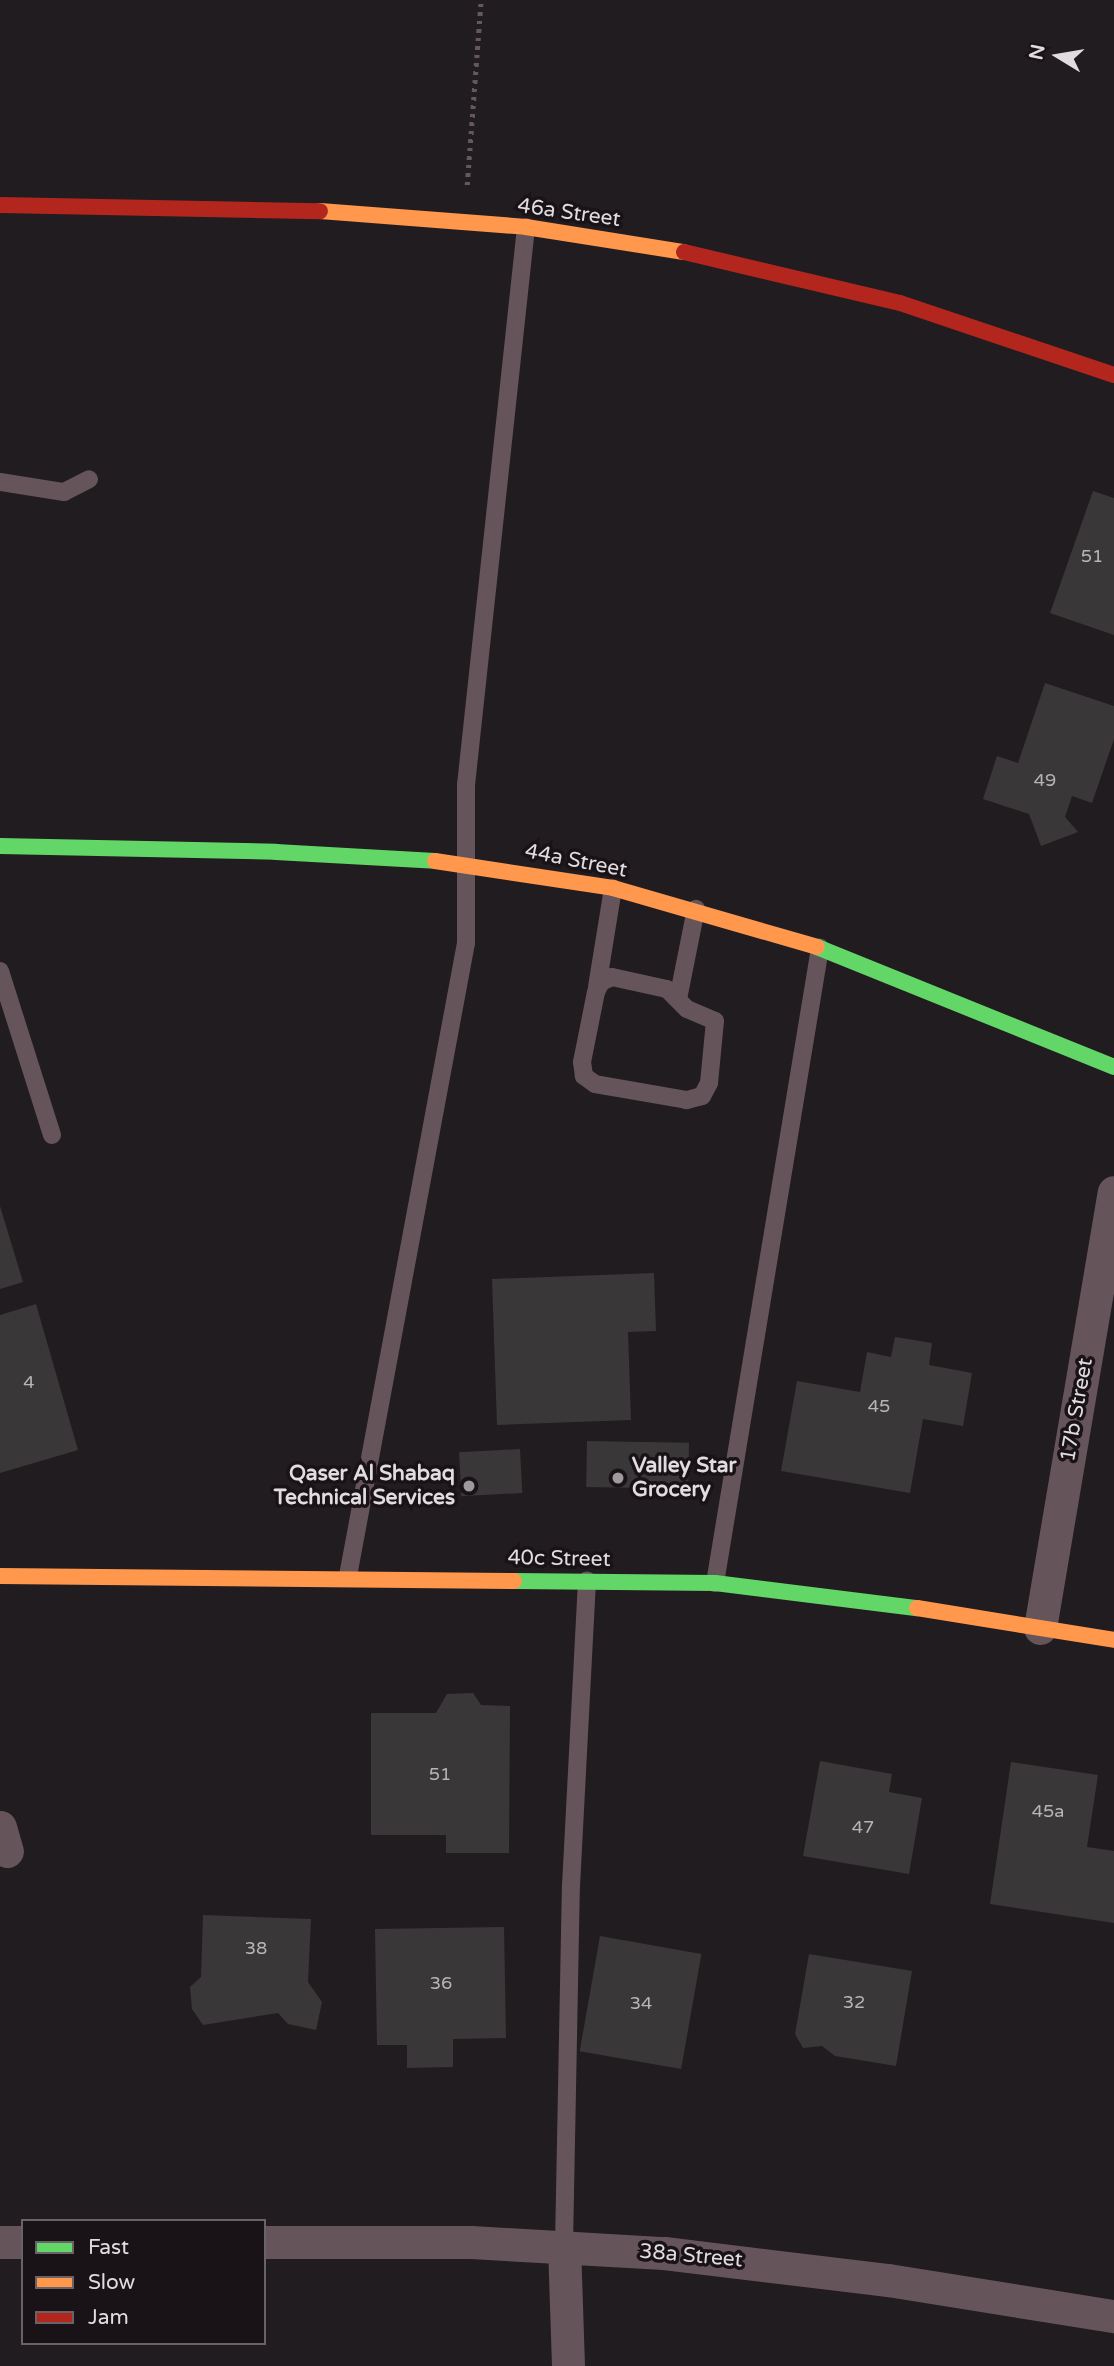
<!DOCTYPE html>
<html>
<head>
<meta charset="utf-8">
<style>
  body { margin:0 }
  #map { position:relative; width:1114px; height:2366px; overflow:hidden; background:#211c1f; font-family:"Varela Round",sans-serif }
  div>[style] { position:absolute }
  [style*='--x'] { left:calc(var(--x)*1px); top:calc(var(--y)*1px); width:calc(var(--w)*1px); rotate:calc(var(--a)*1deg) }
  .building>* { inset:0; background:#3a3739; transform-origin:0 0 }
  .path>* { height:4.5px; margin-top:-2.25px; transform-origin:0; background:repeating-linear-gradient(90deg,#64585d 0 3.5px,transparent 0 8.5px) }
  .lane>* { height:18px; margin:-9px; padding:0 9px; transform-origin:9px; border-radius:9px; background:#66545b }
  .street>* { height:33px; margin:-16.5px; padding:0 16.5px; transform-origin:16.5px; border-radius:16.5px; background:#66545b }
  .fast>* { height:16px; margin:-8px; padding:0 8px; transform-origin:8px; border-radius:8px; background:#63d668 }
  .slow>* { height:16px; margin:-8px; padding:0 8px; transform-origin:8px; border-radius:8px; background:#ff974d }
  .jam>* { height:16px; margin:-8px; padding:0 8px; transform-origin:8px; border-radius:8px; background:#b3261e }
  .dots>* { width:19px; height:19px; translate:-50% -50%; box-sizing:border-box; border:4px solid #191217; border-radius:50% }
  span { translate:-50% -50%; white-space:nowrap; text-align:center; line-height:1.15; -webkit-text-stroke:7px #191217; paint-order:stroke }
  .number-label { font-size:18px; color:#b7b3b6 }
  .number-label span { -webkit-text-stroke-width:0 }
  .street-label { font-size:21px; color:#e1dcdf }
  .poi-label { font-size:21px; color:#e1dcdf; font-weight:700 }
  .left { translate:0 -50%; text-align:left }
  .right { translate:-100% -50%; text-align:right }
  .legend { position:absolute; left:21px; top:2219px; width:245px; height:126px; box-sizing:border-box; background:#191217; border:2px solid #696367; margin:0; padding:9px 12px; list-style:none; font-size:21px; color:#e1dcdf }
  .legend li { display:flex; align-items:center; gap:14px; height:35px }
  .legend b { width:35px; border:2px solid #696367 }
  .north { position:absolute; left:1023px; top:21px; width:70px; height:70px; -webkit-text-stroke:5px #191217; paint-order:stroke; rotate:281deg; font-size:19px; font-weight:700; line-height:28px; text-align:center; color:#e1dcdf }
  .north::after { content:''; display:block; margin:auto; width:24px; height:32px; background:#e1dcdf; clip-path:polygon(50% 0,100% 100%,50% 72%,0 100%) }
</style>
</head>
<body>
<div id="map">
  <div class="building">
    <i style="clip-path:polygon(1093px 491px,1114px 498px,1114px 635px,1050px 613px)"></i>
    <i style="clip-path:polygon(1045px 683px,1114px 706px,1114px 739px,1092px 803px,1072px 796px,1065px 817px,1078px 832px,1041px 846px,1029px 814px,983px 799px,997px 756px,1018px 763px)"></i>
    <i style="clip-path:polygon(0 1206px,23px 1282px,0 1289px)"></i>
    <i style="clip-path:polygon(654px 1273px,656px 1331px,628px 1332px,631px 1420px,497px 1425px,492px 1279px)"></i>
    <i style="clip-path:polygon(36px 1304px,78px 1450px,0 1473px,0 1315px)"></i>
    <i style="clip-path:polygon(895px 1337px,932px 1343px,929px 1365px,972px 1373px,963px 1426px,923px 1419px,910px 1493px,781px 1471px,797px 1381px,860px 1392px,867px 1352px,891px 1357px)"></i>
    <i style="left:587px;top:1441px;width:102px;height:46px;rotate:1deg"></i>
    <i style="left:520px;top:1449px;width:44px;height:61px;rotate:87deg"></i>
    <i style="clip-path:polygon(473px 1693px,481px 1705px,510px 1706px,509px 1853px,446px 1853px,446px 1835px,371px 1835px,371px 1713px,436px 1713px,447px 1694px)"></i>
    <i style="clip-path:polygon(820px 1761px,892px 1774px,889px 1792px,922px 1798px,909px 1874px,803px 1856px)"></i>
    <i style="clip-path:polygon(1011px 1762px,1098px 1775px,1087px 1847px,1114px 1851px,1114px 1923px,990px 1904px)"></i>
    <i style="clip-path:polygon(203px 1915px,311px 1919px,308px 1982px,322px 2002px,316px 2030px,288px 2024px,278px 2013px,203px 2025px,192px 2009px,190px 1987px,201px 1977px)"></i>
    <i style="clip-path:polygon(504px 1927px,506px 2038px,453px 2039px,453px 2067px,407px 2068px,407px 2045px,377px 2045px,375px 1929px)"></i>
    <i style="left:600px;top:1936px;width:103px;height:117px;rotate:10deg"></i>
    <i style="clip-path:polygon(809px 1954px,912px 1971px,896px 2066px,835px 2056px,822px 2046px,803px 2048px,795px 2034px)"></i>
  </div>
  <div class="path">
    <i style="--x:467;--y:185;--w:186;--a:-85.7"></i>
  </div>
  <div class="lane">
    <i style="--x:0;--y:482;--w:65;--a:8.9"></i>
    <i style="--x:64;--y:492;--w:28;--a:-27"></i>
    <i style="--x:0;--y:971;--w:172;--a:72.4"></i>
    <i style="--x:612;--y:977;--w:56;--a:12.3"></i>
    <i style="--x:667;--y:989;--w:28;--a:45"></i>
    <i style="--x:687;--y:1009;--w:30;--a:23"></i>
    <i style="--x:715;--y:1021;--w:62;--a:95.5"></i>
    <i style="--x:709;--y:1083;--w:15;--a:118"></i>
    <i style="--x:702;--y:1096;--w:16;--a:165"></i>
    <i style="--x:687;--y:1100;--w:93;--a:-170.1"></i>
    <i style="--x:595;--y:1084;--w:14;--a:-144"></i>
    <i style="--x:584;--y:1076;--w:14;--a:-98"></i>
    <i style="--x:582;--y:1062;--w:71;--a:-78.7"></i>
    <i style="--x:596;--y:992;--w:11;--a:-63"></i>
    <i style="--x:601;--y:982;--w:12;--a:-24"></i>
    <i style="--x:597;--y:987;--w:100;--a:-80.8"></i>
    <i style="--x:678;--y:999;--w:92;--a:-78.7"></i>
    <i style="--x:348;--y:1576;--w:644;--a:-79.44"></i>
    <i style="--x:466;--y:943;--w:158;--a:-90"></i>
    <i style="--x:466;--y:785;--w:561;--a:-83.86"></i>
    <i style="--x:715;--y:1583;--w:644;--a:-80.61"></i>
    <i style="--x:564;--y:2245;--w:359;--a:-88.9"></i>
    <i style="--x:571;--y:1886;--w:306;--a:-87"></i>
  </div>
  <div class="street">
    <i style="--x:1040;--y:1628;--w:442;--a:-80.4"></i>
    <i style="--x:0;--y:1827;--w:25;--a:74"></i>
    <i style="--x:0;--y:2242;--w:23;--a:0"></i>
    <i style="--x:264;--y:2242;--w:207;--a:0"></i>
    <i style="--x:471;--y:2242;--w:193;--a:3.3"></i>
    <i style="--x:664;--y:2253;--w:226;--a:6.9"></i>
    <i style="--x:888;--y:2280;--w:229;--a:9.1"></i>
    <i style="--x:564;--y:2245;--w:121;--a:88.1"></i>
  </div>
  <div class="fast">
    <i style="--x:0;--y:846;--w:276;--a:1.2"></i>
    <i style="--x:276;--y:852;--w:159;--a:3.2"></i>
    <i style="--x:817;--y:947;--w:320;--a:22"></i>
    <i style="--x:514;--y:1581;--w:201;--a:0.6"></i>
    <i style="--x:715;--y:1583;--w:204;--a:7.1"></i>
  </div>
  <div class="slow">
    <i style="--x:320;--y:211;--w:207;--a:4.4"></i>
    <i style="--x:526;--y:227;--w:160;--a:9"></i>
    <i style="--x:435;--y:861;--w:180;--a:8.6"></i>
    <i style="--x:613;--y:888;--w:212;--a:16.1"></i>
    <i style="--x:0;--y:1576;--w:514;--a:0.56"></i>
    <i style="--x:917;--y:1608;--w:200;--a:9.2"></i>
  </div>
  <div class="jam">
    <i style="--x:0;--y:205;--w:320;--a:1.1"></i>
    <i style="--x:684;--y:252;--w:222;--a:13.3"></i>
    <i style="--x:900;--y:303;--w:226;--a:18.6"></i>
  </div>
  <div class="dots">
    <i style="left:618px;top:1478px;background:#9e999c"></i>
    <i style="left:469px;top:1486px;background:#9e999c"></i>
  </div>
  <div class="number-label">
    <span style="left:1092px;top:556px">51</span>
    <span style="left:1045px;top:780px">49</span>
    <span style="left:29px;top:1382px">4</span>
    <span style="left:879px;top:1406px">45</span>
    <span style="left:440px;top:1774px">51</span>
    <span style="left:1048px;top:1811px">45a</span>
    <span style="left:863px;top:1827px">47</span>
    <span style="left:256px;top:1948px">38</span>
    <span style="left:441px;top:1983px">36</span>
    <span style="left:854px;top:2002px">32</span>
    <span style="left:641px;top:2003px">34</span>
  </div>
  <div class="street-label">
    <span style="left:569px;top:213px;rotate:8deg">46a Street</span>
    <span style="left:576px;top:861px;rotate:11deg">44a Street</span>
    <span style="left:1077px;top:1410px;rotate:-80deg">17b Street</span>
    <span style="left:559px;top:1559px;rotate:1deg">40c Street</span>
    <span style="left:691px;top:2256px;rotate:5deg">38a Street</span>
  </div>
  <div class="poi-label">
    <span class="left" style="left:632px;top:1478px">Valley Star<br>Grocery</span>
    <span class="right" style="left:455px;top:1486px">Qaser Al Shabaq<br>Technical Services</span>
  </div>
  <ul class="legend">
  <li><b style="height:9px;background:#63d668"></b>Fast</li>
  <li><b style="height:9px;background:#ff974d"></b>Slow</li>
  <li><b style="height:9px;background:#b3261e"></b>Jam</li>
  </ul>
  <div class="north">N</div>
</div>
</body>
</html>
